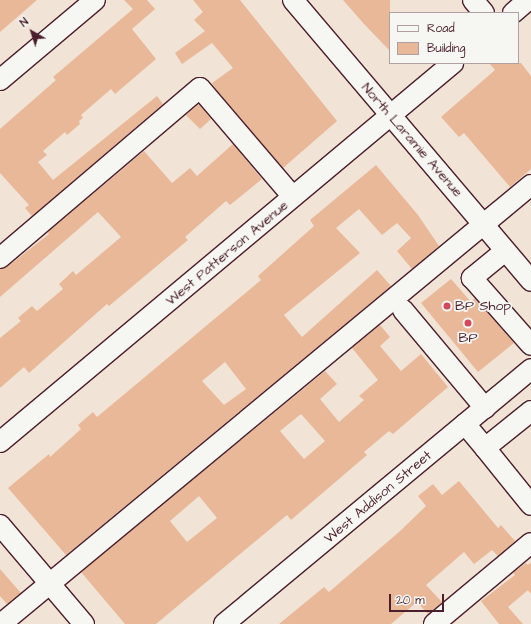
<!DOCTYPE html>
<html>
<head>
<meta charset="utf-8">
<style>
  body { margin:0 }
  #map { position:relative; width:531px; height:624px; overflow:hidden; background:#f2e3d7; font-family:"Architects Daughter",sans-serif }
  div>[style] { position:absolute }
  [style*='--x'] { left:calc(var(--x)*1px); top:calc(var(--y)*1px); width:calc(var(--w)*1px); rotate:calc(var(--a)*1deg) }
  .building>* { inset:0; background:#e8b899 }
  .roads { filter:drop-shadow(1px 0 #4a1f2b) drop-shadow(-1px 0 #4a1f2b) drop-shadow(0 1px #4a1f2b) drop-shadow(0 -1px #4a1f2b) }
  .minor>* { height:20px; margin:-10px; padding:0 10px; transform-origin:10px; border-radius:10px; background:#f6f6f2 }
  .dots>* { width:11px; height:11px; translate:-50% -50%; box-sizing:border-box; border:2px solid #f6f6f2; border-radius:50% }
  span { translate:-50% -50%; white-space:nowrap; text-align:center; line-height:1.15; -webkit-text-stroke:3.5px #f6f6f2; paint-order:stroke }
  .street-label { font-size:14px; color:#4a1f2b }
  .poi-label { font-size:14px; color:#4a1f2b }
  .left { translate:0 -50%; text-align:left }
  .legend { position:absolute; left:389px; top:12px; width:130px; height:52px; box-sizing:border-box; background:#f6f6f2; border:1px solid #b1a0a2; margin:0; padding:5px 7px; list-style:none; font-size:12px; color:#4a1f2b }
  .legend li { display:flex; align-items:center; gap:8px; height:20px }
  .legend b { width:20px; border:1px solid #b1a0a2 }
  .north { position:absolute; left:12px; top:12px; width:40px; height:40px; -webkit-text-stroke:3px #f6f6f2; paint-order:stroke; rotate:321deg; font-size:11px; font-weight:700; line-height:16px; text-align:center; color:#4a1f2b }
  .north::after { content:''; display:block; margin:auto; width:14px; height:18px; background:#4a1f2b; clip-path:polygon(50% 0,100% 100%,50% 72%,0 100%) }
  .scale { position:absolute; left:389px; top:594px; width:55px; height:18px; box-sizing:border-box; border:2px solid #4a1f2b; border-top:0; padding-left:5px; font-size:12px; line-height:14px; white-space:nowrap; color:#4a1f2b; -webkit-text-stroke:3px #f6f6f2; paint-order:stroke }
</style>
</head>
<body>
<div id="map">
  <div class="building">
    <i style="clip-path:polygon(0 0,37px 0,0 32px)"></i>
    <i style="clip-path:polygon(124px 0,147px 0,155px 9px,132px 29px,156px 59px,115px 94px,111px 89px,81px 115px,83px 118px,79px 121px,80px 124px,67px 135px,65px 132px,43px 151px,47px 155px,38px 162px,53px 180px,157px 96px,163px 104px,32px 216px,25px 208px,29px 205px,0 173px,0 129px,56px 80px,53px 77px,133px 9px)"></i>
    <i style="clip-path:polygon(193px 0,240px 0,337px 121px,283px 168px,215px 88px,212px 83px,233px 68px,212px 43px,182px 64px,175px 53px,205px 31px,194px 20px,203px 12px)"></i>
    <i style="clip-path:polygon(343px 0,390px 0,390px 51px,364px 24px)"></i>
    <i style="clip-path:polygon(489px 63px,521px 63px,531px 76px,531px 169px,510px 187px,464px 133px,459px 137px,441px 117px,495px 70px)"></i>
    <i style="clip-path:polygon(199px 104px,211px 119px,200px 129px,186px 115px)"></i>
    <i style="clip-path:polygon(233px 144px,262px 179px,230px 205px,226px 201px,185px 237px,188px 240px,109px 306px,107px 304px,29px 373px,24px 367px,0 388px,0 338px,21px 321px,18px 318px,32px 306px,37px 311px,63px 289px,59px 284px,73px 271px,76px 275px,121px 237px,98px 212px,0 297px,0 269px,7px 267px,49px 234px,48px 232px,144px 151px,172px 183px,190px 168px,197px 176px)"></i>
    <i style="clip-path:polygon(evenodd,376px 165px,418px 215px,439px 246px,412px 269px,397px 251px,411px 238px,397px 223px,382px 235px,359px 209px,336px 228px,360px 253px,284px 315px,302px 337px,377px 270px,391px 286px,66px 555px,8px 488px,49px 454px,50px 457px,81px 429px,78px 425px,93px 412px,97px 417px,261px 280px,258px 276px,314px 226px,310px 220px,376px 165px,225px 362px,246px 389px,224px 405px,202px 381px,225px 362px)"></i>
    <i style="clip-path:polygon(451px 279px,471px 302px,475px 298px,514px 343px,478px 372px,421px 303px)"></i>
    <i style="clip-path:polygon(evenodd,380px 325px,390px 337px,380px 346px,401px 371px,421px 354px,448px 387px,393px 434px,389px 431px,364px 452px,367px 455px,291px 520px,287px 515px,156px 624px,125px 624px,81px 572px,325px 371px,337px 384px,320px 399px,339px 422px,364px 400px,359px 396px,378px 380px,352px 348px,380px 325px,301px 414px,325px 441px,304px 459px,280px 431px,301px 414px,380px 325px,199px 496px,217px 518px,187px 542px,170px 521px,199px 496px)"></i>
    <i style="clip-path:polygon(459px 481px,498px 528px,501px 525px,515px 541px,498px 556px,492px 550px,474px 564px,464px 552px,426px 585px,442px 602px,428px 614px,417px 602px,391px 624px,279px 624px,324px 587px,329px 592px,399px 532px,426px 506px,418px 496px,433px 484px,442px 495px)"></i>
    <i style="clip-path:polygon(531px 562px,531px 594px,528px 590px,508px 607px,523px 624px,499px 624px,481px 601px,515px 575px,513px 573px,526px 563px,528px 565px)"></i>
    <i style="clip-path:polygon(0 569px,21px 593px,7px 604px,0 596px)"></i>
  </div>
  <div class="roads">
    <div class="minor">
      <i style="--x:293;--y:0;--w:368;--a:49.7"></i>
      <i style="--x:473;--y:0;--w:17;--a:50"></i>
      <i style="--x:513;--y:13;--w:20;--a:-41"></i>
      <i style="--x:0;--y:80;--w:124;--a:-40.1"></i>
      <i style="--x:505;--y:251;--w:43;--a:140.7"></i>
      <i style="--x:472;--y:278;--w:89;--a:48.6"></i>
      <i style="--x:0;--y:258;--w:262;--a:-40.4"></i>
      <i style="--x:200;--y:88;--w:143;--a:49.5"></i>
      <i style="--x:403;--y:310;--w:128;--a:50.1"></i>
      <i style="--x:465;--y:424;--w:31;--a:50"></i>
      <i style="--x:485;--y:448;--w:59;--a:-38.8"></i>
      <i style="--x:0;--y:442;--w:591;--a:-39.92"></i>
      <i style="--x:485;--y:448;--w:73;--a:51.1"></i>
      <i style="--x:0;--y:525;--w:130;--a:49.7"></i>
      <i style="--x:1;--y:624;--w:688;--a:-39.64"></i>
      <i style="--x:224;--y:624;--w:399;--a:-39.7"></i>
      <i style="--x:434;--y:624;--w:126;--a:-39.9"></i>
    </div>
  </div>
  <div class="dots">
    <i style="left:447px;top:306px;background:#d1495b"></i>
    <i style="left:468px;top:323px;background:#d1495b"></i>
  </div>
  <div class="street-label">
    <span style="left:412px;top:140px;rotate:49deg">North Laramie Avenue</span>
    <span style="left:227px;top:253px;rotate:-40deg">West Patterson Avenue</span>
    <span style="left:378px;top:497px;rotate:-40deg">West Addison Street</span>
  </div>
  <div class="poi-label">
    <span class="left" style="left:455px;top:306px">BP Shop</span>
    <span style="left:468px;top:338px">BP</span>
  </div>
  <ul class="legend">
  <li><b style="height:5px;background:#f6f6f2"></b>Road</li>
  <li><b style="height:11px;background:#e8b899"></b>Building</li>
  </ul>
  <div class="north">N</div>
  <div class="scale">20 m</div>
</div>
</body>
</html>
